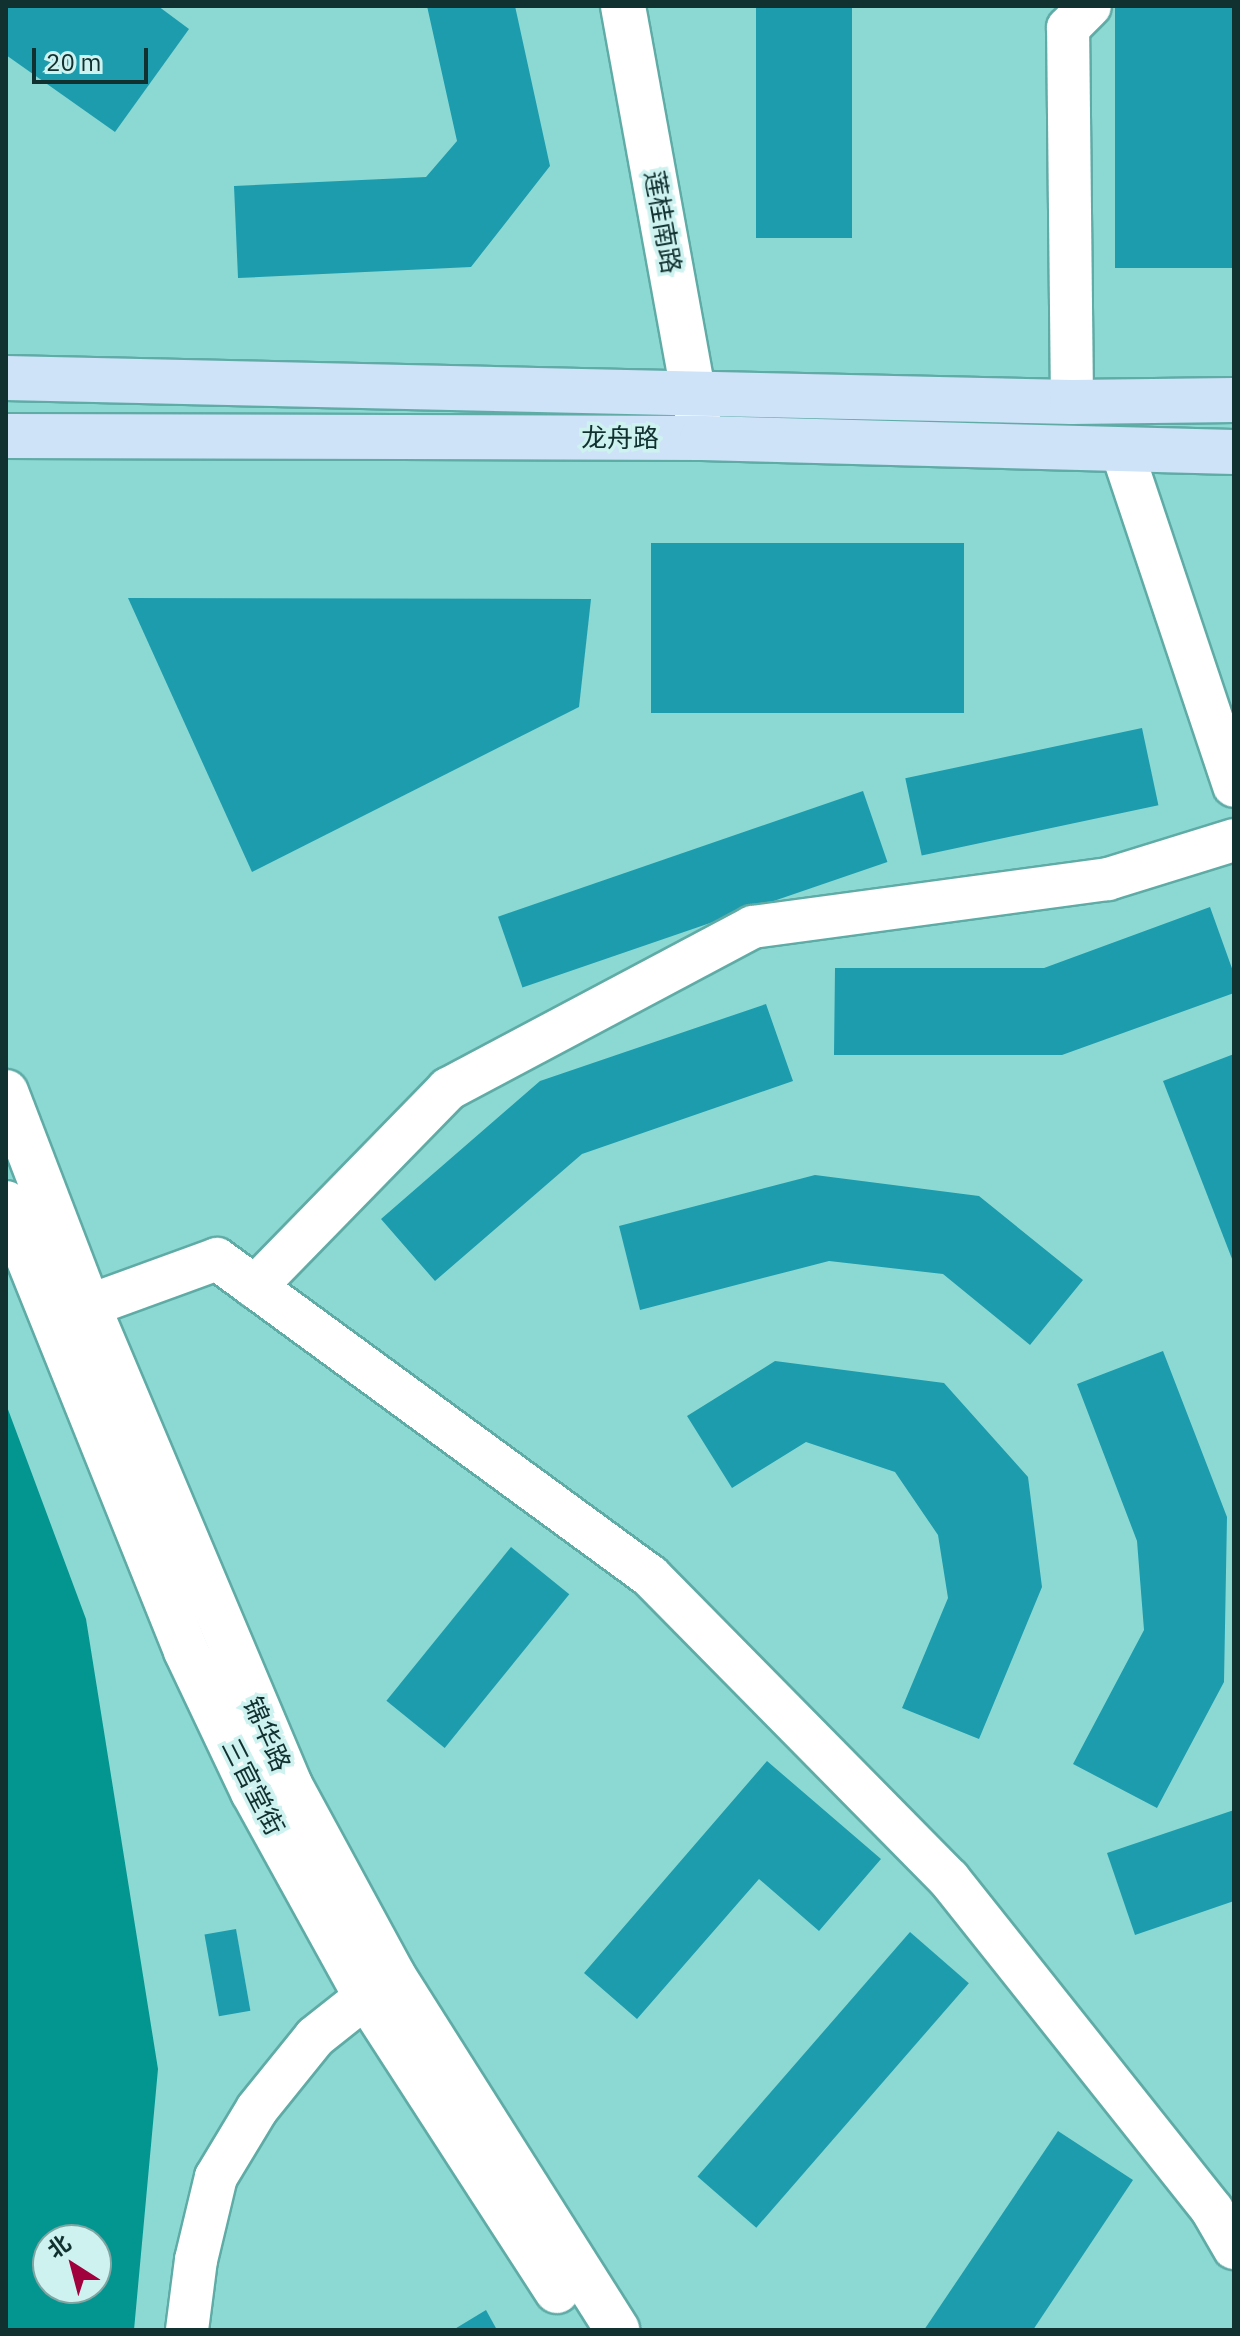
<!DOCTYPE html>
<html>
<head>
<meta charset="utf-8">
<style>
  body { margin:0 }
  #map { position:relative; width:1240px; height:2336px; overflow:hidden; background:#8cd9d4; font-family:"IBM Plex Sans","Noto Sans SC",sans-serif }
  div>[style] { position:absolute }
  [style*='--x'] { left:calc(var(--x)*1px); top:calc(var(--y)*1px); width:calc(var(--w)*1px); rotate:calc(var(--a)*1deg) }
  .water>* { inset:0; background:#039691 }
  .building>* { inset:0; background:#1d9cae; transform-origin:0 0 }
  .roads { filter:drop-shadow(2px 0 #5faba6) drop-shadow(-2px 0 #5faba6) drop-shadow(0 2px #5faba6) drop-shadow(0 -2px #5faba6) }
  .street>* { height:42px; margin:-21px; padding:0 21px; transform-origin:21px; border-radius:21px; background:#fff }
  .secondary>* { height:44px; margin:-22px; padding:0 22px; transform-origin:22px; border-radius:22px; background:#fff }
  .primary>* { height:44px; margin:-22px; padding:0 22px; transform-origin:22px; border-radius:22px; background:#cee2f8 }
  span { translate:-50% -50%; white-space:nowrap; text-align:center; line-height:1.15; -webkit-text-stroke:7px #cdf2ef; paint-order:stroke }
  .street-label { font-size:26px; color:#10312f }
  .frame { position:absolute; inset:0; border:8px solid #10312f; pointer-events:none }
  .north { position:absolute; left:32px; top:2224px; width:80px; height:80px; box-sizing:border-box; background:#cdf2ef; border:2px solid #81a5a2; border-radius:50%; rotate:324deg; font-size:22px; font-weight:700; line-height:32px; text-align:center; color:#10312f }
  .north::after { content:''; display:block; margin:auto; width:28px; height:36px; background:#a1023e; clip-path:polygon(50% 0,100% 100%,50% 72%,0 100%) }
  .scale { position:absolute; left:32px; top:48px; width:116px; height:36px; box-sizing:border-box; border:4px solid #10312f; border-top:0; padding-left:10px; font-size:24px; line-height:28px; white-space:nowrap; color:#10312f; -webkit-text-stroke:6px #cdf2ef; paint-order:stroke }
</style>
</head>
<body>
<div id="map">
  <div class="water">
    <i style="clip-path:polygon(evenodd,6px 1404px,86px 1619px,158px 2069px,134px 2330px,6px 2330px,6px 1404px,48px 2240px,96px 2240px,96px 2288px,48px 2288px,48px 2240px)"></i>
  </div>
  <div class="building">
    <i style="clip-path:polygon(6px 6px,158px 6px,189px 29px,115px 132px,6px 55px)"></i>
    <i style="clip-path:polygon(427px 6px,515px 6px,550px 166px,471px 267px,238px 278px,234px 186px,426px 177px,457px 141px)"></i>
    <i style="left:756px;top:6px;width:96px;height:232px"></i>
    <i style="left:1115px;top:6px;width:119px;height:262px"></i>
    <i style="left:651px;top:543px;width:313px;height:170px"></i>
    <i style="clip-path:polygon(128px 598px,591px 599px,579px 707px,252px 872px)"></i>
    <i style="left:1142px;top:728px;width:79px;height:242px;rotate:78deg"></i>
    <i style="left:863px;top:791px;width:75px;height:386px;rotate:71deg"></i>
    <i style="clip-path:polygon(1210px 907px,1234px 974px,1234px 993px,1062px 1055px,834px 1055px,835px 968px,1044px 968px)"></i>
    <i style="clip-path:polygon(766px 1004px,793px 1081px,582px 1154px,435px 1281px,381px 1219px,540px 1081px)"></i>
    <i style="clip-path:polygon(1234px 1054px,1234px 1264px,1163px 1081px)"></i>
    <i style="clip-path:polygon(815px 1175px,979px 1196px,1083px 1280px,1030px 1345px,943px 1274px,829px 1261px,640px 1310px,619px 1226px)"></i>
    <i style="clip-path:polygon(1163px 1351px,1227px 1517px,1224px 1682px,1157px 1808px,1073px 1764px,1144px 1630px,1137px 1541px,1077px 1384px)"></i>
    <i style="clip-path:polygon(775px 1361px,944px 1383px,1028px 1477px,1042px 1587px,979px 1739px,902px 1708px,948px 1598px,938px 1535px,895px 1472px,806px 1442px,732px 1488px,687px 1416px)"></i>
    <i style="left:511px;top:1547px;width:75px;height:198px;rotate:39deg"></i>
    <i style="clip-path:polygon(767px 1761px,881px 1859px,819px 1931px,759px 1879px,637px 2019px,584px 1973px)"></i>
    <i style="clip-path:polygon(1234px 1810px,1234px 1901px,1135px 1935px,1107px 1853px)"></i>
    <i style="left:236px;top:1929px;width:83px;height:32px;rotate:80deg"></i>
    <i style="left:910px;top:1932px;width:78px;height:324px;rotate:41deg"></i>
    <i style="clip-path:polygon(1058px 2131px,1133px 2180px,1033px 2330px,924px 2330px)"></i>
    <i style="clip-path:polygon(486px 2310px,497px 2330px,453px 2330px)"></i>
  </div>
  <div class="roads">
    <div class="street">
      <i style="--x:1072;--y:402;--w:374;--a:-90.6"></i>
      <i style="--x:1068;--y:28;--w:31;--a:-45"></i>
      <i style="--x:1122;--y:451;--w:353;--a:71.5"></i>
      <i style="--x:255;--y:1287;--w:277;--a:-45.7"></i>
      <i style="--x:448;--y:1089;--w:345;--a:-28"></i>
      <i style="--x:753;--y:927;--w:358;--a:-7.7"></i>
      <i style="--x:1108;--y:879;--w:132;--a:-17.2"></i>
      <i style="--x:88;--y:1306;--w:137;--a:-20"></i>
      <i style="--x:217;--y:1259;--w:537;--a:36.21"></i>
      <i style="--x:650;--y:1576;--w:426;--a:45.4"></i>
      <i style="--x:949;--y:1879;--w:423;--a:51.5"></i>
      <i style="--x:1212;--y:2210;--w:44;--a:59.9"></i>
      <i style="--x:187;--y:2330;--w:71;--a:-82.7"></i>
      <i style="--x:196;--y:2260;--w:85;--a:-76.5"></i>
      <i style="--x:216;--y:2177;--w:79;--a:-58.9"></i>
      <i style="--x:257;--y:2109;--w:92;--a:-51.1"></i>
      <i style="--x:315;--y:2037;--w:98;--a:-38.4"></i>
    </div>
    <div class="secondary">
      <i style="--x:623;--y:6;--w:430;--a:79.7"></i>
      <i style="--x:6;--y:1092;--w:229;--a:69"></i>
      <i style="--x:88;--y:1306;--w:520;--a:67.13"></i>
      <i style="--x:290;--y:1785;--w:216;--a:61.5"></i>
      <i style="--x:393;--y:1975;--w:420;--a:57.7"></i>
      <i style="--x:6;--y:1203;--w:483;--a:68.1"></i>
      <i style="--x:186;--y:1651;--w:156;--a:64.6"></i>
      <i style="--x:253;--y:1792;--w:230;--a:61.1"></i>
      <i style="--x:364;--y:1993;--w:355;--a:57.1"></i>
    </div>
    <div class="primary">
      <i style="--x:6;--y:378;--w:1066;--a:1.29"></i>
      <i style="--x:1072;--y:402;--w:162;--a:-0.7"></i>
      <i style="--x:6;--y:436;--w:696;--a:0.16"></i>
      <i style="--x:702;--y:438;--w:532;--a:1.51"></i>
    </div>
  </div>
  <div class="street-label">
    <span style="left:663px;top:222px;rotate:80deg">莲桂南路</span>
    <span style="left:620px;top:438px">龙舟路</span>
    <span style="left:267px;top:1734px;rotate:66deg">锦华路</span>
    <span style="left:253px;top:1787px;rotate:63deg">三官堂街</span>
  </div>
  <div class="frame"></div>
  <div class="north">北</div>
  <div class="scale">20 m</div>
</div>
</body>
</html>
